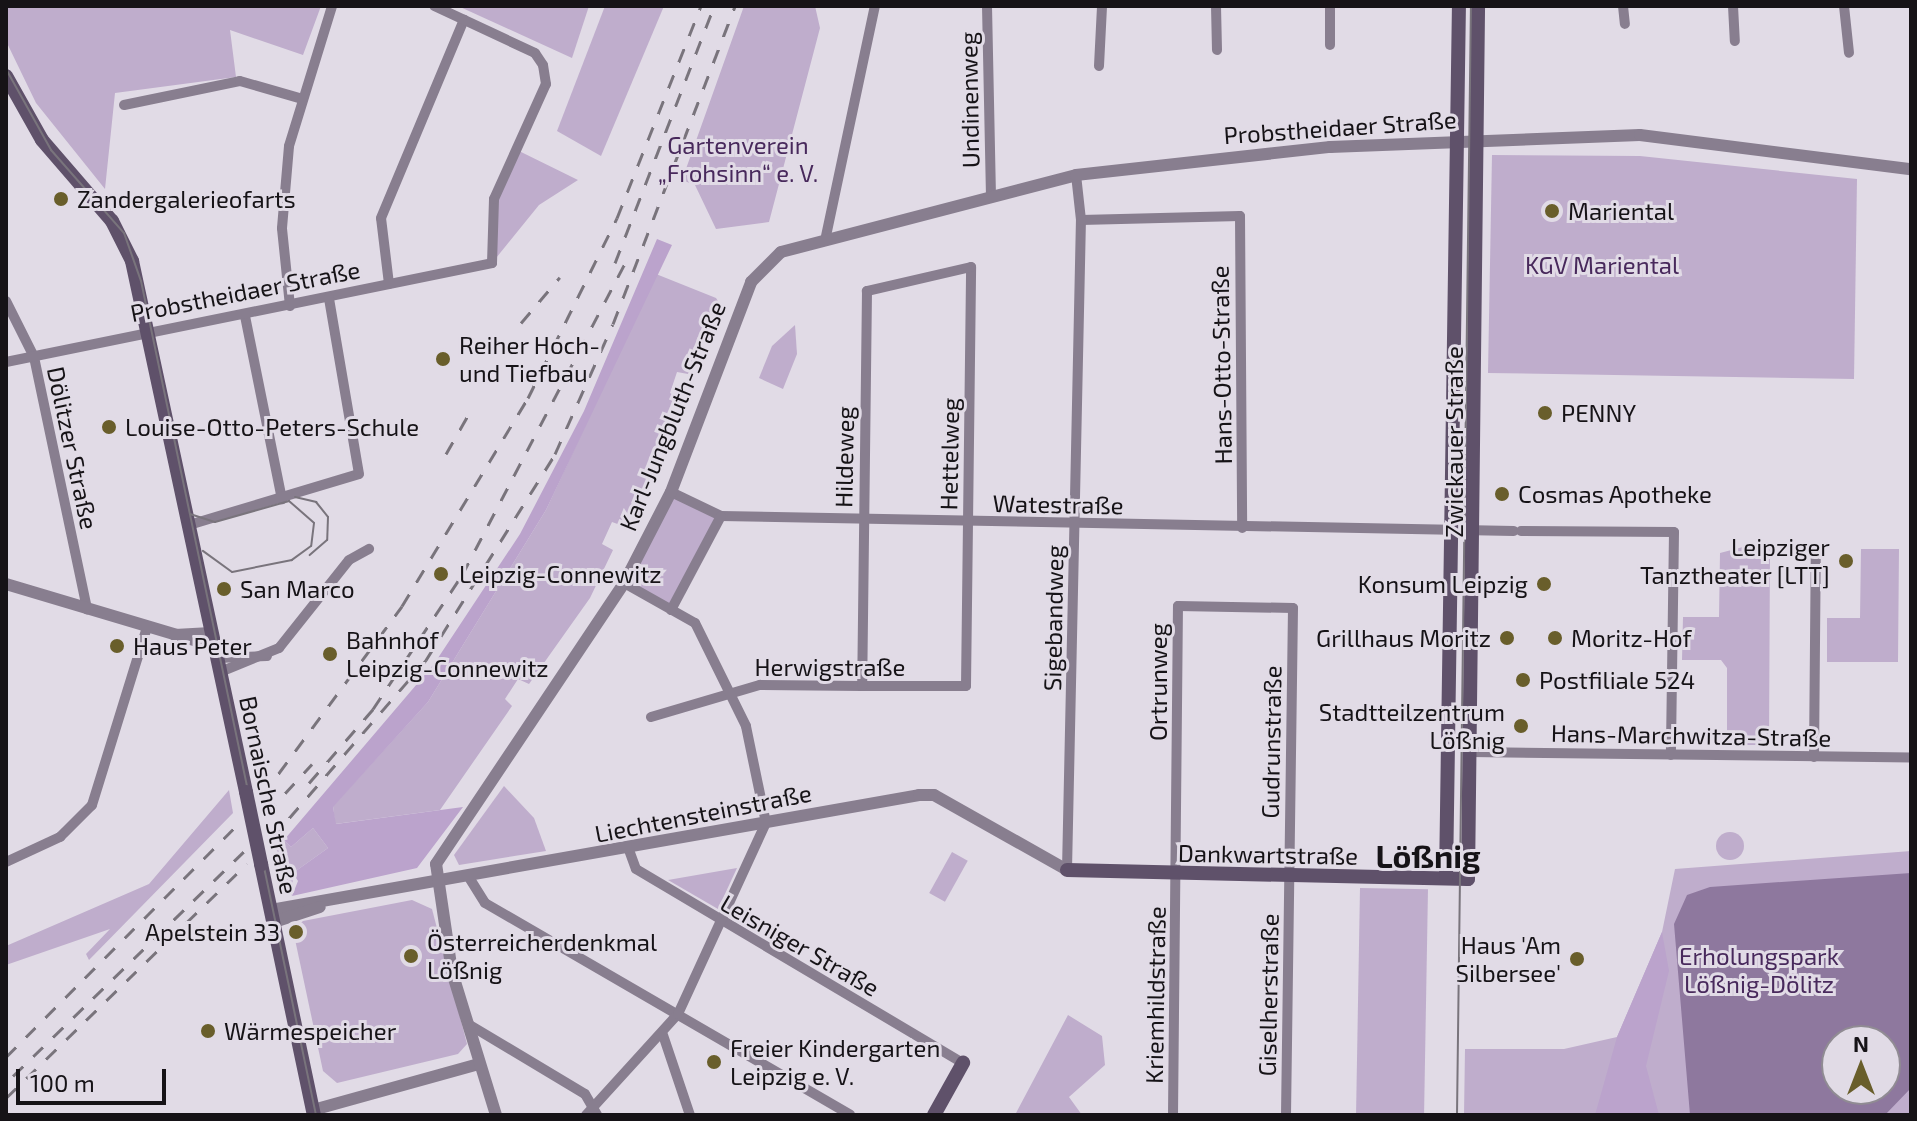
<!DOCTYPE html>
<html>
<head>
<meta charset="utf-8">
<style>
  body { margin:0 }
  #map { position:relative; width:1917px; height:1121px; overflow:hidden; background:#e1dbe6; font-family:"Exo 2",sans-serif }
  div>[style] { position:absolute }
  [style*='--x'] { left:calc(var(--x)*1px); top:calc(var(--y)*1px); width:calc(var(--w)*1px); rotate:calc(var(--a)*1deg) }
  .green>* { inset:0; background:#bfadcc; transform-origin:0 0 }
  .round { border-radius:50% }
  .forest>* { inset:0; background:#bba3cc }
  .water>* { inset:0; background:#8e789e }
  .minor>* { height:10px; margin:-5px; padding:0 5px; transform-origin:5px; border-radius:5px; background:#887e8f }
  .tertiary>* { height:12px; margin:-6px; padding:0 6px; transform-origin:6px; border-radius:6px; background:#887e8f }
  .secondary>* { height:14px; margin:-7px; padding:0 7px; transform-origin:7px; border-radius:7px; background:#5f516a }
  .tram>* { height:2px; margin:-1px; padding:0 1px; transform-origin:1px; border-radius:1px; background:#79747c }
  .rail>* { height:3px; margin-top:-1.5px; transform-origin:0; background:repeating-linear-gradient(90deg,#79747c 0 14px,transparent 0 28px) }
  .secondary-bridge>* { height:14px; margin:-7px; padding:0 7px; transform-origin:7px; border-radius:7px; background:#5f516a }
  .dots>* { width:22px; height:22px; translate:-50% -50%; box-sizing:border-box; border:4px solid #e1dbe6; border-radius:50% }
  span { translate:-50% -50%; white-space:nowrap; text-align:center; line-height:1.15; -webkit-text-stroke:6px #e1dbe6; paint-order:stroke }
  .street-label { font-size:24px; color:#161317 }
  .park-label { font-size:24px; color:#48295c }
  .poi-label { font-size:24px; color:#161317 }
  .left { translate:0 -50%; text-align:left }
  .right { translate:-100% -50%; text-align:right }
  .district-label { font-size:32px; color:#161317; font-weight:700 }
  .frame { position:absolute; inset:0; border:8px solid #161317; pointer-events:none }
  .north { position:absolute; left:1821px; top:1025px; width:80px; height:80px; box-sizing:border-box; background:#e1dbe6; border:2px solid #908b93; border-radius:50%; rotate:0deg; font-size:22px; font-weight:700; line-height:32px; text-align:center; color:#161317 }
  .north::after { content:''; display:block; margin:auto; width:28px; height:36px; background:#695e2b; clip-path:polygon(50% 0,100% 100%,50% 72%,0 100%) }
  .scale { position:absolute; left:16px; top:1069px; width:150px; height:36px; box-sizing:border-box; border:4px solid #161317; border-top:0; padding-left:10px; font-size:24px; line-height:28px; white-space:nowrap; color:#161317; -webkit-text-stroke:6px #e1dbe6; paint-order:stroke }
</style>
</head>
<body>
<div id="map">
  <div class="green">
    <i style="clip-path:polygon(6px 6px,321px 6px,303px 55px,230px 30px,236px 77px,115px 93px,105px 189px,36px 103px,6px 41px)"></i>
    <i style="clip-path:polygon(458px 6px,589px 6px,572px 58px)"></i>
    <i style="clip-path:polygon(605px 6px,664px 6px,601px 156px,557px 131px)"></i>
    <i style="clip-path:polygon(744px 6px,815px 6px,820px 28px,769px 222px,716px 229px,695px 185px,682px 180px)"></i>
    <i style="clip-path:polygon(517px 150px,578px 180px,539px 205px,492px 263px,491px 218px)"></i>
    <i style="clip-path:polygon(1492px 155px,1640px 156px,1857px 179px,1854px 379px,1488px 373px)"></i>
    <i style="clip-path:polygon(656px 274px,716px 298px,723px 309px,711px 316px,688px 374px,677px 372px,670px 393px,679px 398px,658px 459px,623px 526px,612px 522px,602px 544px,613px 550px,590px 598px,529px 684px,518px 679px,505px 699px,512px 706px,440px 810px,335px 824px,333px 806px,428px 702px,546px 510px)"></i>
    <i style="clip-path:polygon(795px 325px,797px 354px,783px 389px,759px 378px,772px 346px)"></i>
    <i style="left:671px;top:492px;width:55px;height:102px;rotate:26deg"></i>
    <i style="clip-path:polygon(1743px 547px,1770px 547px,1769px 745px,1727px 745px,1727px 668px,1721px 660px,1682px 660px,1683px 617px,1719px 617px,1720px 553px)"></i>
    <i style="clip-path:polygon(1861px 549px,1899px 549px,1898px 662px,1827px 662px,1827px 618px,1860px 618px)"></i>
    <i style="clip-path:polygon(504px 786px,534px 818px,546px 851px,459px 865px,454px 855px)"></i>
    <i style="clip-path:polygon(229px 790px,233px 813px,89px 960px,86px 954px,110px 929px,6px 965px,6px 946px,149px 884px)"></i>
    <i style="clip-path:polygon(313px 828px,328px 848px,293px 873px,292px 896px,276px 848px,284px 840px,291px 847px)"></i>
    <i class="round" style="left:1716px;top:832px;width:28px;height:28px"></i>
    <i style="clip-path:polygon(evenodd,1911px 851px,1911px 1115px,1464px 1115px,1465px 1049px,1564px 1049px,1617px 1037px,1662px 932px,1675px 869px,1911px 851px,1837px 1041px,1885px 1041px,1885px 1089px,1837px 1089px,1837px 1041px)"></i>
    <i style="left:952px;top:852px;width:18px;height:47px;rotate:29deg"></i>
    <i style="clip-path:polygon(737px 868px,718px 909px,668px 880px)"></i>
    <i style="left:1360px;top:888px;width:68px;height:227px;rotate:1deg"></i>
    <i style="clip-path:polygon(412px 900px,432px 909px,467px 1044px,458px 1054px,337px 1083px,323px 1071px,293px 930px,303px 921px)"></i>
    <i style="clip-path:polygon(1068px 1015px,1102px 1036px,1105px 1065px,1069px 1097px,1082px 1115px,1015px 1115px)"></i>
  </div>
  <div class="forest">
    <i style="clip-path:polygon(657px 239px,672px 245px,546px 510px,428px 702px,333px 807px,336px 824px,463px 807px,417px 868px,292px 896px,298px 881px,293px 873px,328px 848px,313px 828px,291px 847px,284px 840px,434px 664px,520px 534px,584px 411px)"></i>
    <i style="clip-path:polygon(1662px 932px,1669px 971px,1646px 1066px,1659px 1115px,1595px 1115px,1617px 1037px)"></i>
  </div>
  <div class="water">
    <i style="clip-path:polygon(evenodd,1911px 873px,1911px 1088px,1885px 1115px,1690px 1115px,1674px 924px,1687px 895px,1710px 887px,1911px 873px,1837px 1041px,1885px 1041px,1885px 1089px,1837px 1089px,1837px 1041px)"></i>
  </div>
  <div class="minor">
    <i style="--x:987;--y:6;--w:188;--a:88.8"></i>
    <i style="--x:1216;--y:6;--w:44;--a:88.7"></i>
    <i style="--x:1623;--y:6;--w:18;--a:84"></i>
    <i style="--x:1733;--y:6;--w:35;--a:87"></i>
    <i style="--x:1844;--y:6;--w:47;--a:83.9"></i>
    <i style="--x:1330;--y:45;--w:39;--a:-90"></i>
    <i style="--x:1099;--y:66;--w:60;--a:-87.1"></i>
    <i style="--x:124;--y:105;--w:118;--a:-11.7"></i>
    <i style="--x:240;--y:81;--w:61;--a:16.1"></i>
    <i style="--x:1081;--y:220;--w:159;--a:-1.4"></i>
    <i style="--x:1240;--y:216;--w:312;--a:89.6"></i>
    <i style="--x:826;--y:236;--w:235;--a:-78"></i>
    <i style="--x:389;--y:284;--w:66;--a:-96.9"></i>
    <i style="--x:381;--y:218;--w:215;--a:-67.3"></i>
    <i style="--x:6;--y:301;--w:63;--a:63.4"></i>
    <i style="--x:34;--y:357;--w:258;--a:78.1"></i>
    <i style="--x:290;--y:306;--w:78;--a:-95.9"></i>
    <i style="--x:282;--y:228;--w:82;--a:-85.1"></i>
    <i style="--x:289;--y:146;--w:146;--a:-72.9"></i>
    <i style="--x:245;--y:316;--w:187;--a:78.6"></i>
    <i style="--x:6;--y:362;--w:496;--a:-11.5"></i>
    <i style="--x:492;--y:263;--w:64;--a:-88.2"></i>
    <i style="--x:494;--y:199;--w:126;--a:-65.7"></i>
    <i style="--x:546;--y:84;--w:19;--a:-99"></i>
    <i style="--x:543;--y:65;--w:14;--a:-124"></i>
    <i style="--x:535;--y:53;--w:111;--a:-155"></i>
    <i style="--x:671;--y:492;--w:55;--a:25.6"></i>
    <i style="--x:721;--y:516;--w:793;--a:1.08"></i>
    <i style="--x:189;--y:525;--w:177;--a:-16.7"></i>
    <i style="--x:359;--y:474;--w:179;--a:-99.7"></i>
    <i style="--x:1521;--y:531;--w:153;--a:0.4"></i>
    <i style="--x:1674;--y:532;--w:223;--a:90.8"></i>
    <i style="--x:671;--y:610;--w:106;--a:-62"></i>
    <i style="--x:217;--y:658;--w:50;--a:-2.3"></i>
    <i style="--x:220;--y:672;--w:64;--a:-22.1"></i>
    <i style="--x:279;--y:648;--w:112;--a:-51.5"></i>
    <i style="--x:349;--y:560;--w:23;--a:-29"></i>
    <i style="--x:651;--y:717;--w:114;--a:-16.4"></i>
    <i style="--x:760;--y:685;--w:102;--a:0.6"></i>
    <i style="--x:862;--y:686;--w:104;--a:0"></i>
    <i style="--x:966;--y:686;--w:419;--a:-89.3"></i>
    <i style="--x:971;--y:267;--w:107;--a:167"></i>
    <i style="--x:867;--y:291;--w:395;--a:90.7"></i>
    <i style="--x:1471;--y:752;--w:440;--a:0.7"></i>
    <i style="--x:1814;--y:757;--w:209;--a:-89.5"></i>
    <i style="--x:629;--y:850;--w:20;--a:70"></i>
    <i style="--x:636;--y:869;--w:380;--a:30.7"></i>
    <i style="--x:6;--y:862;--w:60;--a:-24.8"></i>
    <i style="--x:60;--y:837;--w:45;--a:-45"></i>
    <i style="--x:92;--y:805;--w:186;--a:-72.8"></i>
    <i style="--x:1067;--y:870;--w:650;--a:-88.77"></i>
    <i style="--x:1081;--y:220;--w:45;--a:-96.3"></i>
    <i style="--x:470;--y:879;--w:28;--a:58"></i>
    <i style="--x:485;--y:903;--w:422;--a:30.1"></i>
    <i style="--x:468;--y:1024;--w:136;--a:30.9"></i>
    <i style="--x:585;--y:1094;--w:24;--a:60"></i>
    <i style="--x:663;--y:1035;--w:84;--a:71.4"></i>
    <i style="--x:586;--y:1115;--w:137;--a:-47.7"></i>
    <i style="--x:678;--y:1014;--w:210;--a:-65.3"></i>
    <i style="--x:766;--y:823;--w:99;--a:-101.7"></i>
    <i style="--x:746;--y:726;--w:115;--a:-116.3"></i>
    <i style="--x:695;--y:623;--w:81;--a:-150.6"></i>
    <i style="--x:1173;--y:1115;--w:509;--a:-89.44"></i>
    <i style="--x:1178;--y:606;--w:115;--a:1"></i>
    <i style="--x:1293;--y:608;--w:507;--a:90.79"></i>
  </div>
  <div class="tertiary">
    <i style="--x:6;--y:584;--w:217;--a:16.6"></i>
    <i style="--x:175;--y:635;--w:36;--a:-3"></i>
    <i style="--x:271;--y:910;--w:658;--a:-10.06"></i>
    <i style="--x:919;--y:795;--w:15;--a:0"></i>
    <i style="--x:934;--y:795;--w:153;--a:29.4"></i>
    <i style="--x:274;--y:922;--w:48;--a:-18.1"></i>
    <i style="--x:313;--y:1110;--w:172;--a:-15.5"></i>
    <i style="--x:496;--y:1115;--w:150;--a:-107.1"></i>
    <i style="--x:452;--y:972;--w:109;--a:-98.4"></i>
    <i style="--x:436;--y:864;--w:338;--a:-56.2"></i>
    <i style="--x:624;--y:583;--w:102;--a:-62.7"></i>
    <i style="--x:671;--y:492;--w:225;--a:-69.1"></i>
    <i style="--x:751;--y:282;--w:42;--a:-45"></i>
    <i style="--x:781;--y:252;--w:305;--a:-14.6"></i>
    <i style="--x:1076;--y:175;--w:256;--a:-6.3"></i>
    <i style="--x:1330;--y:147;--w:310;--a:-2.2"></i>
    <i style="--x:1640;--y:135;--w:273;--a:7.2"></i>
  </div>
  <div class="secondary">
    <i style="--x:6;--y:76;--w:73;--a:60.6"></i>
    <i style="--x:42;--y:140;--w:107;--a:49.2"></i>
    <i style="--x:112;--y:221;--w:45;--a:63.4"></i>
    <i style="--x:132;--y:261;--w:543;--a:77.88"></i>
    <i style="--x:261;--y:864;--w:257;--a:78.1"></i>
    <i style="--x:1067;--y:870;--w:401;--a:1.3"></i>
    <i style="--x:1468;--y:879;--w:873;--a:-89.34"></i>
    <i style="--x:1446;--y:878;--w:872;--a:-89.15"></i>
    <i style="--x:934;--y:1115;--w:60;--a:-60.9"></i>
  </div>
  <div class="tram">
    <i style="--x:6;--y:69;--w:93;--a:60.9"></i>
    <i style="--x:51;--y:150;--w:111;--a:48.7"></i>
    <i style="--x:124;--y:233;--w:51;--a:70.5"></i>
    <i style="--x:141;--y:281;--w:852;--a:78.15"></i>
    <i style="--x:295;--y:497;--w:22;--a:13"></i>
    <i style="--x:316;--y:502;--w:19;--a:51"></i>
    <i style="--x:328;--y:517;--w:23;--a:92"></i>
    <i style="--x:327;--y:540;--w:23;--a:139"></i>
    <i style="--x:190;--y:514;--w:26;--a:18"></i>
    <i style="--x:215;--y:522;--w:77;--a:-15.8"></i>
    <i style="--x:289;--y:501;--w:33;--a:41"></i>
    <i style="--x:314;--y:523;--w:23;--a:97"></i>
    <i style="--x:311;--y:546;--w:24;--a:144"></i>
    <i style="--x:292;--y:560;--w:61;--a:168.7"></i>
    <i style="--x:232;--y:572;--w:36;--a:-144"></i>
    <i style="--x:1457;--y:1115;--w:1109;--a:-89.28"></i>
  </div>
  <div class="rail">
    <i style="--x:615;--y:263;--w:275;--a:-68.9"></i>
    <i style="--x:521;--y:323;--w:60;--a:-49.7"></i>
    <i style="--x:446;--y:454;--w:51;--a:-60.4"></i>
    <i style="--x:309;--y:783;--w:98;--a:-49.1"></i>
    <i style="--x:373;--y:709;--w:161;--a:-56.4"></i>
    <i style="--x:462;--y:575;--w:361;--a:-62.4"></i>
    <i style="--x:262;--y:796;--w:236;--a:-53.6"></i>
    <i style="--x:402;--y:606;--w:243;--a:-58.8"></i>
    <i style="--x:528;--y:398;--w:201;--a:-63.7"></i>
    <i style="--x:617;--y:218;--w:228;--a:-68.4"></i>
    <i style="--x:266;--y:814;--w:68;--a:-47.4"></i>
    <i style="--x:271;--y:839;--w:237;--a:-49.1"></i>
    <i style="--x:426;--y:660;--w:243;--a:-57.9"></i>
    <i style="--x:555;--y:454;--w:142;--a:-66"></i>
    <i style="--x:613;--y:324;--w:341;--a:-69"></i>
    <i style="--x:6;--y:1057;--w:330;--a:-45.1"></i>
    <i style="--x:13;--y:1076;--w:324;--a:-44.2"></i>
    <i style="--x:6;--y:1098;--w:336;--a:-44.2"></i>
  </div>
  <div class="secondary-bridge">
    <i style="--x:246;--y:792;--w:74;--a:78.2"></i>
  </div>
  <div class="dots">
    <i style="left:61px;top:199px;background:#695e2b"></i>
    <i style="left:1552px;top:211px;background:#695e2b"></i>
    <i style="left:443px;top:359px;background:#695e2b"></i>
    <i style="left:1545px;top:413px;background:#695e2b"></i>
    <i style="left:109px;top:427px;background:#695e2b"></i>
    <i style="left:1502px;top:494px;background:#695e2b"></i>
    <i style="left:1846px;top:561px;background:#695e2b"></i>
    <i style="left:441px;top:574px;background:#695e2b"></i>
    <i style="left:1544px;top:584px;background:#695e2b"></i>
    <i style="left:224px;top:589px;background:#695e2b"></i>
    <i style="left:1507px;top:638px;background:#695e2b"></i>
    <i style="left:1555px;top:638px;background:#695e2b"></i>
    <i style="left:117px;top:646px;background:#695e2b"></i>
    <i style="left:330px;top:654px;background:#695e2b"></i>
    <i style="left:1523px;top:680px;background:#695e2b"></i>
    <i style="left:1521px;top:726px;background:#695e2b"></i>
    <i style="left:296px;top:932px;background:#695e2b"></i>
    <i style="left:411px;top:956px;background:#695e2b"></i>
    <i style="left:1577px;top:959px;background:#695e2b"></i>
    <i style="left:208px;top:1031px;background:#695e2b"></i>
    <i style="left:714px;top:1062px;background:#695e2b"></i>
  </div>
  <div class="street-label">
    <span style="left:969px;top:100px;rotate:-91deg">Undinenweg</span>
    <span style="left:1340px;top:127px;rotate:-4deg">Probstheidaer Straße</span>
    <span style="left:245px;top:291px;rotate:-11deg">Probstheidaer Straße</span>
    <span style="left:1221px;top:365px;rotate:-91deg">Hans-Otto-Straße</span>
    <span style="left:672px;top:416px;rotate:-68deg">Karl-Jungbluth-Straße</span>
    <span style="left:1454px;top:442px;rotate:-90deg">Zwickauer Straße</span>
    <span style="left:73px;top:448px;rotate:78deg">Dölitzer Straße</span>
    <span style="left:949px;top:454px;rotate:-89deg">Hettelweg</span>
    <span style="left:844px;top:457px;rotate:-89deg">Hildeweg</span>
    <span style="left:1058px;top:504px;rotate:1deg">Watestraße</span>
    <span style="left:1053px;top:618px;rotate:-89deg">Sigebandweg</span>
    <span style="left:830px;top:667px">Herwigstraße</span>
    <span style="left:1158px;top:682px;rotate:-90deg">Ortrunweg</span>
    <span style="left:1691px;top:735px;rotate:1deg">Hans-Marchwitza-Straße</span>
    <span style="left:1271px;top:742px;rotate:-89deg">Gudrunstraße</span>
    <span style="left:269px;top:795px;rotate:78deg">Bornaische Straße</span>
    <span style="left:703px;top:813px;rotate:-11deg">Liechtensteinstraße</span>
    <span style="left:1268px;top:854px;rotate:1deg">Dankwartstraße</span>
    <span style="left:800px;top:945px;rotate:30deg">Leisniger Straße</span>
    <span style="left:1155px;top:995px;rotate:-89deg">Kriemhildstraße</span>
    <span style="left:1268px;top:995px;rotate:-89deg">Giselherstraße</span>
  </div>
  <div class="park-label">
    <span style="left:738px;top:159px">Gartenverein<br>„Frohsinn“ e. V.</span>
    <span style="left:1602px;top:265px">KGV Mariental</span>
    <span style="left:1759px;top:970px">Erholungspark<br>Lößnig-Dölitz</span>
  </div>
  <div class="poi-label">
    <span class="left" style="left:77px;top:199px">Zandergalerieofarts</span>
    <span class="left" style="left:1568px;top:211px">Mariental</span>
    <span class="left" style="left:459px;top:359px">Reiher Hoch-<br>und Tiefbau</span>
    <span class="left" style="left:1561px;top:413px">PENNY</span>
    <span class="left" style="left:125px;top:427px">Louise-Otto-Peters-Schule</span>
    <span class="left" style="left:1518px;top:494px">Cosmas Apotheke</span>
    <span class="right" style="left:1830px;top:561px">Leipziger<br>Tanztheater [LTT]</span>
    <span class="left" style="left:459px;top:574px">Leipzig-Connewitz</span>
    <span class="right" style="left:1528px;top:584px">Konsum Leipzig</span>
    <span class="left" style="left:240px;top:589px">San Marco</span>
    <span class="right" style="left:1491px;top:638px">Grillhaus Moritz</span>
    <span class="left" style="left:1571px;top:638px">Moritz-Hof</span>
    <span class="left" style="left:346px;top:654px">Bahnhof<br>Leipzig-Connewitz</span>
    <span class="left" style="left:133px;top:646px">Haus Peter</span>
    <span class="left" style="left:1539px;top:680px">Postfiliale 524</span>
    <span class="right" style="left:1505px;top:726px">Stadtteilzentrum<br>Lößnig</span>
    <span class="right" style="left:280px;top:932px">Apelstein 33</span>
    <span class="left" style="left:427px;top:956px">Österreicherdenkmal<br>Lößnig</span>
    <span class="right" style="left:1561px;top:959px">Haus 'Am<br>Silbersee'</span>
    <span class="left" style="left:224px;top:1031px">Wärmespeicher</span>
    <span class="left" style="left:730px;top:1062px">Freier Kindergarten<br>Leipzig e. V.</span>
  </div>
  <div class="district-label">
    <span style="left:1428px;top:855px">Lößnig</span>
  </div>
  <div class="frame"></div>
  <div class="north">N</div>
  <div class="scale">100 m</div>
</div>
</body>
</html>
